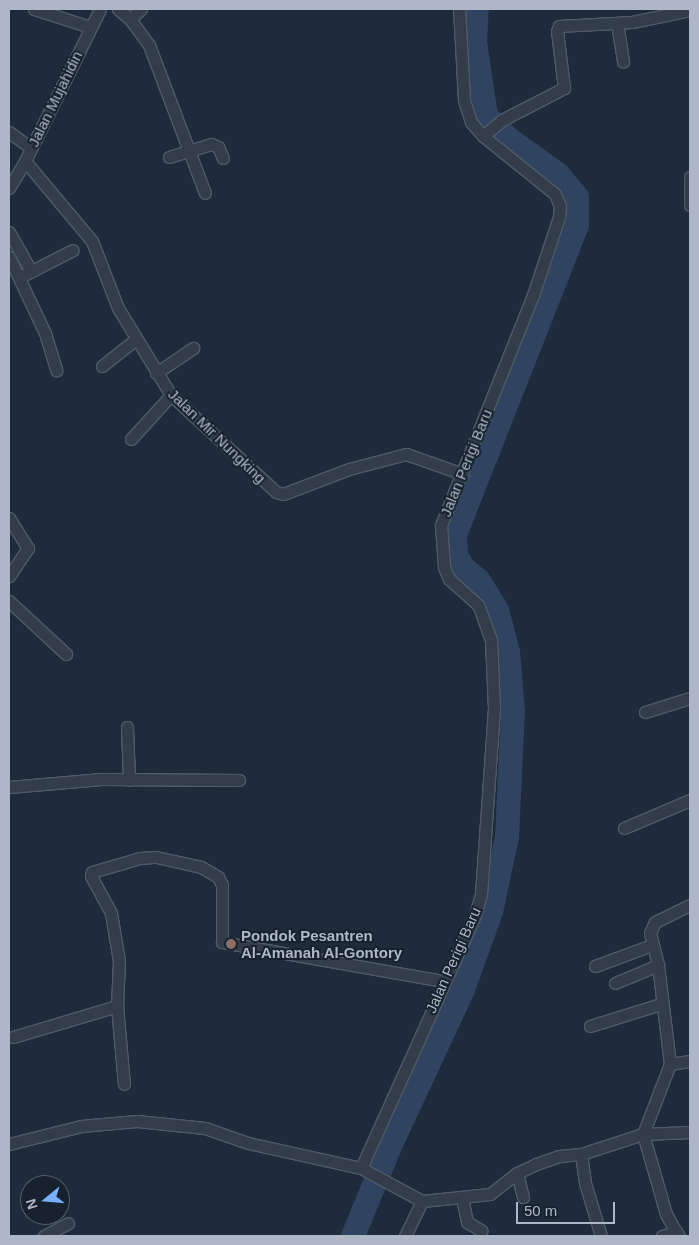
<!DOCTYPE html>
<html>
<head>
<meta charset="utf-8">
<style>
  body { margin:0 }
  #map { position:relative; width:699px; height:1245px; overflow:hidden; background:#1f2b3a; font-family:Arial,sans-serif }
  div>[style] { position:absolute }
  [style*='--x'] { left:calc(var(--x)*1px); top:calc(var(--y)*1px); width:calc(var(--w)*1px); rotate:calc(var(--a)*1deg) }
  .river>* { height:24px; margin:-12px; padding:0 12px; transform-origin:12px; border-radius:12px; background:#2f4461 }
  .roads { filter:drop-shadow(1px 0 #505a68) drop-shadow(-1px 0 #505a68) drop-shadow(0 1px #505a68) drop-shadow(0 -1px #505a68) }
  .street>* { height:11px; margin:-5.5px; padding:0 5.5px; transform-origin:5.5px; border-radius:5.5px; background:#333d4a }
  .dots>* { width:14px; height:14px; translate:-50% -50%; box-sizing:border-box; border:2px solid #18222f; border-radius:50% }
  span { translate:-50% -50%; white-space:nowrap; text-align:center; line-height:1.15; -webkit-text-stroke:4px #18222f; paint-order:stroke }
  .street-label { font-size:15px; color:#adb7c7 }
  .poi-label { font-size:15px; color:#adb7c7; font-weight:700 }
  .left { translate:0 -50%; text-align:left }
  .frame { position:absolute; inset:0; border:10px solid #adb7c7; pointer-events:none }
  .north { position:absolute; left:20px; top:1175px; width:50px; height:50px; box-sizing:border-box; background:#18222f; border:1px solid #545e6c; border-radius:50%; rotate:253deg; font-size:14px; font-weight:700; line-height:20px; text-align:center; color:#adb7c7 }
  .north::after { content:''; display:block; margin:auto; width:18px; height:22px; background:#7aaeff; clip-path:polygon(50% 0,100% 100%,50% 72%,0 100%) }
  .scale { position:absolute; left:516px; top:1202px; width:99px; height:22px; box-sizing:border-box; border:2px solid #adb7c7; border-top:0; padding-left:6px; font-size:15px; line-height:18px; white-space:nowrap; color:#adb7c7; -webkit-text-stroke:4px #18222f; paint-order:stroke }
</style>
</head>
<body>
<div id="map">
  <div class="river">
    <i style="--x:353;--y:1236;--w:102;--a:-67.5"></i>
    <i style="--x:392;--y:1142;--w:166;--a:-65"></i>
    <i style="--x:462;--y:992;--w:85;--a:-70.1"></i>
    <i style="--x:491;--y:912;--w:77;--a:-78"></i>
    <i style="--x:507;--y:837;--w:126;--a:-87.3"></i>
    <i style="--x:513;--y:711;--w:59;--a:-94.8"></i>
    <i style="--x:508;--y:652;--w:43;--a:-104.7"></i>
    <i style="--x:497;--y:610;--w:36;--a:-122"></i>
    <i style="--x:478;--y:580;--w:19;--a:-141"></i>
    <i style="--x:463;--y:568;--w:15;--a:-118"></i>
    <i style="--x:456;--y:555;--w:20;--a:-93"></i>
    <i style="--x:455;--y:535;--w:333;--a:-68.5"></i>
    <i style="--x:577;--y:225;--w:28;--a:-90"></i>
    <i style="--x:577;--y:197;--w:30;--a:-130"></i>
    <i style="--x:558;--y:174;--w:60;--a:-144.5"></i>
    <i style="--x:509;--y:139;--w:33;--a:-135"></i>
    <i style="--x:486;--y:116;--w:75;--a:-98.5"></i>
    <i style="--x:475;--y:42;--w:33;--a:-87"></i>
  </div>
  <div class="roads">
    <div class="street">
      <i style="--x:34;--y:9;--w:59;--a:17.8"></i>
      <i style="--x:118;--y:9;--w:16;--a:40"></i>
      <i style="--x:130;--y:19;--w:32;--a:54"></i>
      <i style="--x:149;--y:45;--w:158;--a:69.3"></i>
      <i style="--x:130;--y:19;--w:15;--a:-42"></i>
      <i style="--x:617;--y:23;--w:39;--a:81"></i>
      <i style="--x:9;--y:132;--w:27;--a:36"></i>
      <i style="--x:483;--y:136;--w:25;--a:-40"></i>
      <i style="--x:502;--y:120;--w:70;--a:-27.3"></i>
      <i style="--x:564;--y:88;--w:57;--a:-97"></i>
      <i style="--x:557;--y:31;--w:5;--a:-68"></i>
      <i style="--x:559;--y:26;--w:73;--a:-3.1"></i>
      <i style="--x:632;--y:22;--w:59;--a:-11.7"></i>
      <i style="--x:169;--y:157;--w:44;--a:-17.2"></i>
      <i style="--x:211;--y:144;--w:8;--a:23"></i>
      <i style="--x:218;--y:147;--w:12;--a:66"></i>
      <i style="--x:25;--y:161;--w:104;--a:50.1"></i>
      <i style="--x:92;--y:241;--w:72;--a:68.8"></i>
      <i style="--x:118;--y:308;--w:102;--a:58.7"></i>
      <i style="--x:171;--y:395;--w:143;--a:42.7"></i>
      <i style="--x:276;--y:492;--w:7;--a:16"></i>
      <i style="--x:283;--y:494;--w:71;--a:-20.7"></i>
      <i style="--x:349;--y:469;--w:59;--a:-14.7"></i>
      <i style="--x:406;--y:454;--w:60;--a:19.3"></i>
      <i style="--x:690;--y:177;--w:28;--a:90"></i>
      <i style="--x:9;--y:188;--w:31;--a:-59"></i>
      <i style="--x:25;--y:161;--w:169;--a:-63.7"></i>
      <i style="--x:9;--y:232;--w:45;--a:60.6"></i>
      <i style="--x:9;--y:257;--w:84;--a:64.7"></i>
      <i style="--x:45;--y:333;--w:39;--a:73"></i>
      <i style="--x:20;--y:277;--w:59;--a:-27"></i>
      <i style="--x:102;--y:366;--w:43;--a:-38.5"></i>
      <i style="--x:156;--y:373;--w:45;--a:-34"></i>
      <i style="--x:131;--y:439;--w:59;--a:-47.7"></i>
      <i style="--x:9;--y:518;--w:36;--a:58"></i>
      <i style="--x:28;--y:548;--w:34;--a:124"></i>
      <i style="--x:9;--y:601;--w:78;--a:42.9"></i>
      <i style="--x:645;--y:712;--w:47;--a:-17.3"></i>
      <i style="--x:127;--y:727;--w:53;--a:87.8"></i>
      <i style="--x:9;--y:787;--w:93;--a:-4.9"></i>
      <i style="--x:102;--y:779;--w:137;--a:0.4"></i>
      <i style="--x:624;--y:828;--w:72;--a:-23"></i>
      <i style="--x:595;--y:966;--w:61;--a:-20.2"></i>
      <i style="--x:615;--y:983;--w:47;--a:-22.7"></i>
      <i style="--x:117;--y:1006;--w:78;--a:84.9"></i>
      <i style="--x:590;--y:1026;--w:74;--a:-17.2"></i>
      <i style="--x:13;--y:1037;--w:109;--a:-16.6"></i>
      <i style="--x:117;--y:1006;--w:45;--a:-87.5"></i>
      <i style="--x:119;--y:961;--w:49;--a:-99.5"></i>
      <i style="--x:111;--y:913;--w:42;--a:-118.4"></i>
      <i style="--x:91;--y:876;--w:4;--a:-76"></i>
      <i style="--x:92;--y:872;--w:50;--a:-16.3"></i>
      <i style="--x:140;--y:858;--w:16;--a:-4"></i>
      <i style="--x:156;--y:857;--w:46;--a:12.5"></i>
      <i style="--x:201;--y:867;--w:20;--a:30"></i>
      <i style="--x:218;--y:877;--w:9;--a:63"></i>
      <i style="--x:222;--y:885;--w:57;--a:90"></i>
      <i style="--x:222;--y:942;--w:224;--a:10"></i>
      <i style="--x:670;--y:1064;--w:100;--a:-96.9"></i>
      <i style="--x:658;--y:965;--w:33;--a:-104"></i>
      <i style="--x:650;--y:933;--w:12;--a:-66"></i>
      <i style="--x:655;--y:922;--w:39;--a:-26"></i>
      <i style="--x:9;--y:1144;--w:74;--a:-14"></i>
      <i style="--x:81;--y:1126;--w:56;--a:-5.1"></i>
      <i style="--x:137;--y:1121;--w:68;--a:5.9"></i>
      <i style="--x:205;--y:1128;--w:46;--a:19.2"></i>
      <i style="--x:248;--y:1143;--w:116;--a:12.5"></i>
      <i style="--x:361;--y:1168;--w:69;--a:28.4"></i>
      <i style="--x:422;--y:1201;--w:68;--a:-5.9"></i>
      <i style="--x:490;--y:1194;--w:34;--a:-38"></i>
      <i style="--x:517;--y:1173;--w:21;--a:-25"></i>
      <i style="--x:536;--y:1164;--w:24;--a:-19"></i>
      <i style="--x:559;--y:1156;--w:22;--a:-5"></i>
      <i style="--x:581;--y:1154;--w:65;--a:-17.9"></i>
      <i style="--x:643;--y:1134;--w:75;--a:-68.9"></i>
      <i style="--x:670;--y:1064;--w:20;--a:-9"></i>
      <i style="--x:581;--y:1154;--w:29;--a:82"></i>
      <i style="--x:585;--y:1183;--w:55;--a:73.2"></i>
      <i style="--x:361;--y:1168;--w:277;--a:-65.7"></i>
      <i style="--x:475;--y:915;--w:22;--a:-74"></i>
      <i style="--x:481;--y:894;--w:185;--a:-86"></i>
      <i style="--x:494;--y:709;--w:69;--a:-92.5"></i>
      <i style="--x:491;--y:640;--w:37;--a:-110"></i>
      <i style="--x:478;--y:605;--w:39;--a:-138"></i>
      <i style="--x:449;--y:579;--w:13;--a:-113"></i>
      <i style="--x:444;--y:567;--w:42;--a:-94.1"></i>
      <i style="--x:441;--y:525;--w:248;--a:-68.2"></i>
      <i style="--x:533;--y:295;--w:82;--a:-71.6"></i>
      <i style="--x:559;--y:217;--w:11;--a:-85"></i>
      <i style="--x:560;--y:206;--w:13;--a:-113"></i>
      <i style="--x:555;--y:194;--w:92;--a:-141.1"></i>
      <i style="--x:483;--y:136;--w:18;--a:-131"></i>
      <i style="--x:471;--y:122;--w:23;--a:-108"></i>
      <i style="--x:464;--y:100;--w:91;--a:-93.1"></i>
      <i style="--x:517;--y:1173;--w:25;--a:76"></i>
      <i style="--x:462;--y:1198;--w:25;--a:78"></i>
      <i style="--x:467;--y:1222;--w:17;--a:31"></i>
      <i style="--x:676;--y:1232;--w:21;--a:-119"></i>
      <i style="--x:666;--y:1214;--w:83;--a:-106"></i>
      <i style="--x:643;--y:1134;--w:47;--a:-2.4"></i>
      <i style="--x:44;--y:1236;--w:27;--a:-28"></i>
      <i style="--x:405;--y:1236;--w:39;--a:-64"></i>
      <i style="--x:662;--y:1236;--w:15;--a:-16"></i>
      <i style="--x:676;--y:1232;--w:5;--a:53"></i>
    </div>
  </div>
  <div class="dots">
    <i style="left:231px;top:944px;background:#8d6e63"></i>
  </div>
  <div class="street-label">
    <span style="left:55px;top:99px;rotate:-64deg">Jalan Mujahidin</span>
    <span style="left:217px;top:436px;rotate:44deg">Jalan Mir Nungking</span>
    <span style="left:466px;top:463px;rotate:-68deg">Jalan Perigi Baru</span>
    <span style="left:453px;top:960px;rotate:-66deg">Jalan Perigi Baru</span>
  </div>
  <div class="poi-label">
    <span class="left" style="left:241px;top:944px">Pondok Pesantren<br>Al-Amanah Al-Gontory</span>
  </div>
  <div class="frame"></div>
  <div class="north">N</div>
  <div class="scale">50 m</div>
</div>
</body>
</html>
